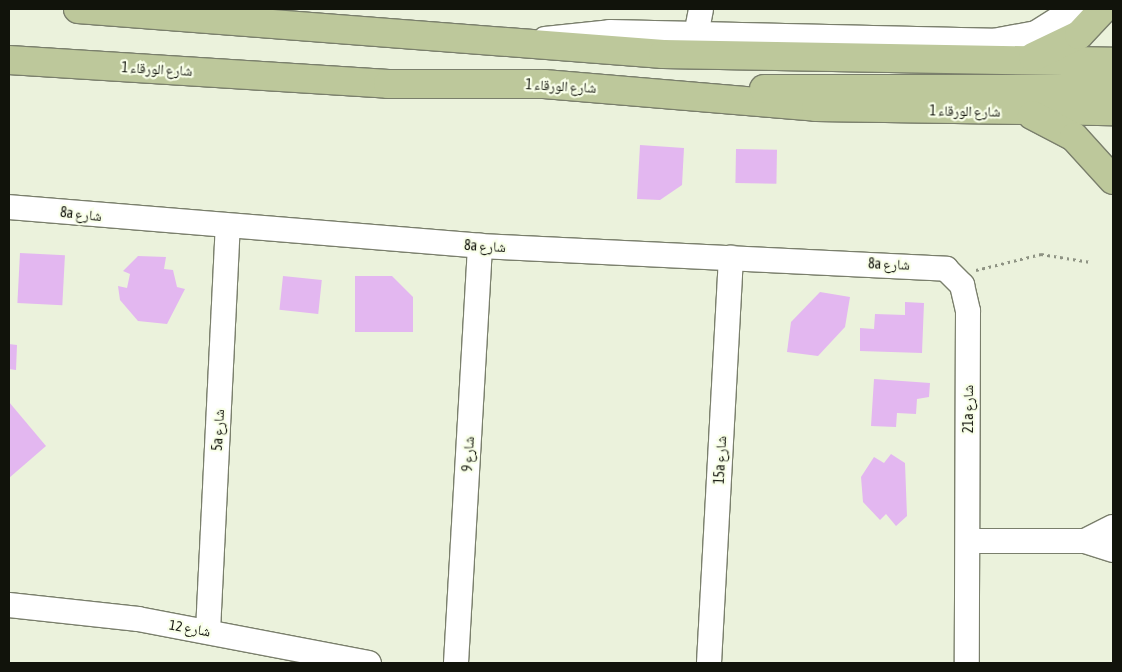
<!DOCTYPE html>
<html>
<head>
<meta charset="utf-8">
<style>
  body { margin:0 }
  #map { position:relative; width:1122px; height:672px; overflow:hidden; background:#ebf2dc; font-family:"Asap Condensed","Noto Naskh Arabic",sans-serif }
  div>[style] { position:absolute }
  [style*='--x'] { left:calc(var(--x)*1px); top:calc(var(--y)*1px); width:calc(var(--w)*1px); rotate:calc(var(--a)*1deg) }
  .building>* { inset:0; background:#e3b7f0; transform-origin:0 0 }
  .path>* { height:3px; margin-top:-1.5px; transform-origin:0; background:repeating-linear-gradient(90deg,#8e9383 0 2.5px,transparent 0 6.5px) }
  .roads { filter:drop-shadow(1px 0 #7a7f6c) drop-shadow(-1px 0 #7a7f6c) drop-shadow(0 1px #7a7f6c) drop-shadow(0 -1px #7a7f6c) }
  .minor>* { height:24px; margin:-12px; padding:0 12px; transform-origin:12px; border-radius:12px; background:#fff }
  .major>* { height:28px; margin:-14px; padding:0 14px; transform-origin:14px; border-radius:14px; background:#bdc89b }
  span { translate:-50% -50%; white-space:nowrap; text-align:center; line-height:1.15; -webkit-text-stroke:4.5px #f9ffe9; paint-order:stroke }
  .street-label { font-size:14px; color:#11130b }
  .frame { position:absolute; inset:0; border:10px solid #11130b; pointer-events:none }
</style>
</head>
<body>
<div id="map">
  <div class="building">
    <i style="clip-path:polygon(640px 145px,684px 148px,682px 185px,660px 200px,637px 199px)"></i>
    <i style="left:736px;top:149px;width:41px;height:34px;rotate:1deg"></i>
    <i style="left:20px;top:253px;width:45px;height:50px;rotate:3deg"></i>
    <i style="clip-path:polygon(138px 256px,166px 257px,164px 269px,173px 270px,177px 287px,185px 289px,167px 324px,138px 321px,120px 300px,118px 286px,127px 288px,130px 274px,123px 271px)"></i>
    <i style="left:283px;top:276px;width:39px;height:34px;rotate:6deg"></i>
    <i style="clip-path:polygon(355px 276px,392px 276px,413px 297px,413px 332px,355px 332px)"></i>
    <i style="clip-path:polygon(820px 292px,850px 297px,845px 327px,818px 356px,787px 352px,791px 322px)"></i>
    <i style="clip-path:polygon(905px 302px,924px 303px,922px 353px,860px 351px,860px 328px,874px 329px,875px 314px,905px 315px)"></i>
    <i style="clip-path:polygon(9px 344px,17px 345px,16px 370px,9px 369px)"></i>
    <i style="clip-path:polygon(874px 379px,930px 383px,929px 397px,917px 399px,916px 414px,897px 413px,896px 427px,871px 426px)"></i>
    <i style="clip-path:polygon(9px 402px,46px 446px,9px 478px)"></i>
    <i style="clip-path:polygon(891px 454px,905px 463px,907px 516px,896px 526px,886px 514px,880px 520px,863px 502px,861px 477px,874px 457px,884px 463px)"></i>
  </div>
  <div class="path">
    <i style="--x:976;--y:270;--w:67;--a:-13.8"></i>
    <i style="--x:1041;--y:254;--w:50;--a:9.3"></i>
  </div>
  <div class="roads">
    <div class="minor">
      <i style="--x:696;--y:35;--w:26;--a:-79"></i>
      <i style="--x:545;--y:39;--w:65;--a:-6.1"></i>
      <i style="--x:610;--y:32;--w:383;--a:1.3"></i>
      <i style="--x:993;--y:41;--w:44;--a:-10.5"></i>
      <i style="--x:1036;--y:33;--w:45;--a:-32.3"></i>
      <i style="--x:9;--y:207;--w:473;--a:4.7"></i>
      <i style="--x:480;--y:246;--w:467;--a:2.8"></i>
      <i style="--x:946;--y:269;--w:23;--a:45"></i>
      <i style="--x:962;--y:285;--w:27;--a:77"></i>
      <i style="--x:968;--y:311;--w:352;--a:90.2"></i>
      <i style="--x:968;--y:541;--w:117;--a:0"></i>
      <i style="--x:1085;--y:541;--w:29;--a:18"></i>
      <i style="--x:1085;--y:541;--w:31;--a:-27"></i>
      <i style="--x:9;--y:605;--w:130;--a:6.2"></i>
      <i style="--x:138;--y:619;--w:235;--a:10.8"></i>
      <i style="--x:208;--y:631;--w:402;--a:-87.2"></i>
      <i style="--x:456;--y:663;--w:418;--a:-86.7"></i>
      <i style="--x:709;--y:663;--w:406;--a:-86.9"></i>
    </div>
    <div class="major">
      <i style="--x:78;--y:9;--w:587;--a:4.4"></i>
      <i style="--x:663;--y:54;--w:450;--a:1"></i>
      <i style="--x:1033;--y:57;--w:51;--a:-25.6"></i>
      <i style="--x:1079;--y:35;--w:35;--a:-47"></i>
      <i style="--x:9;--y:60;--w:380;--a:3.6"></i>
      <i style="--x:388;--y:84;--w:156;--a:0"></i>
      <i style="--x:544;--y:84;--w:273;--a:4.8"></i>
      <i style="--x:816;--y:107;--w:297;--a:0.8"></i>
      <i style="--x:764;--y:89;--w:349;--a:0"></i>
      <i style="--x:1032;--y:115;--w:47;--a:27.6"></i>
      <i style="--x:1074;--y:137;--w:58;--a:47.8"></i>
    </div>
  </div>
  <div class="street-label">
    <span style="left:157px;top:69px;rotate:3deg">شارع الورقاء 1</span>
    <span style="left:561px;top:86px;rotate:3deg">شارع الورقاء 1</span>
    <span style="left:965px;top:111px;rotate:1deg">شارع الورقاء 1</span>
    <span style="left:81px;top:214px;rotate:6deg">8a شارع</span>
    <span style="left:485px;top:246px;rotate:3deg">8a شارع</span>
    <span style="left:889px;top:264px;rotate:2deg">8a شارع</span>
    <span style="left:968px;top:409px;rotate:-90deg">21a شارع</span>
    <span style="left:218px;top:430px;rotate:-87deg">5a شارع</span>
    <span style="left:468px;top:454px;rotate:-87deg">شارع 9</span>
    <span style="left:720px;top:460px;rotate:-87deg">15a شارع</span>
    <span style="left:190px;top:628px;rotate:10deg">شارع 12</span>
  </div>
  <div class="frame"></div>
</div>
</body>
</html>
